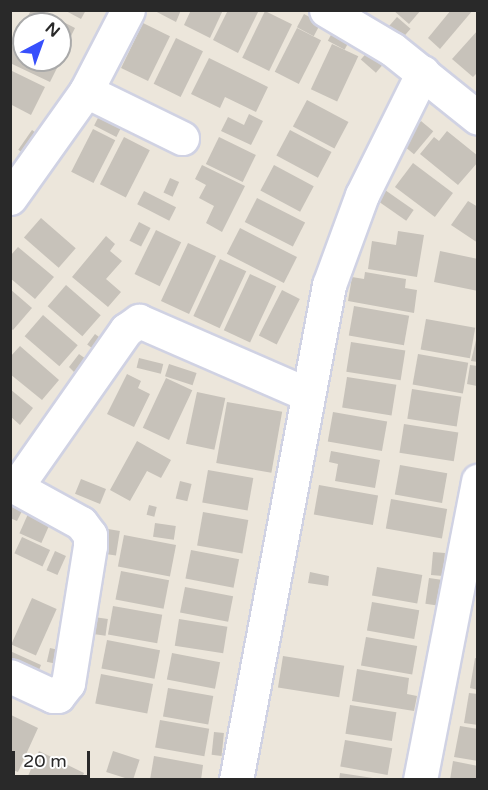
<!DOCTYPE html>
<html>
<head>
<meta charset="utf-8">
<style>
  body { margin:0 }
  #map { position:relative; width:488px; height:790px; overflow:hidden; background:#ece6db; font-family:"Varela Round",sans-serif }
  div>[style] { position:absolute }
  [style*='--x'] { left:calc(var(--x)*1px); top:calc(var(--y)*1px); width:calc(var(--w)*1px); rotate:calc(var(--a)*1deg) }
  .building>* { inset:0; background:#c7c2ba; transform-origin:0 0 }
  .roads { filter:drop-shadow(2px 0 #d0d2e3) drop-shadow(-2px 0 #d0d2e3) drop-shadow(0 2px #d0d2e3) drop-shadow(0 -2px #d0d2e3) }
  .minor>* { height:33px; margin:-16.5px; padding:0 16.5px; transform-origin:16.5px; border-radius:16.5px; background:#fff }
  span { translate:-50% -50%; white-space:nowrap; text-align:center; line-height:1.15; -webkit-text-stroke:4.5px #fff; paint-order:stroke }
  .frame { position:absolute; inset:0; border:12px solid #292929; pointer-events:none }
  .north { position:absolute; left:12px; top:12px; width:60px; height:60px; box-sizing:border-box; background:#fff; border:2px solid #a9a9a9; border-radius:50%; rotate:41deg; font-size:16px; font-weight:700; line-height:24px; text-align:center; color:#292929 }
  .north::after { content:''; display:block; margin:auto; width:21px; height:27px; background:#374ffc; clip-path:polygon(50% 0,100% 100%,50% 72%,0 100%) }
  .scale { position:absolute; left:12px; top:751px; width:78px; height:27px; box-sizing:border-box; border:3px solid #292929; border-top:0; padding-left:8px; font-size:18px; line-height:21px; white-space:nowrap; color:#292929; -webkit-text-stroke:4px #fff; paint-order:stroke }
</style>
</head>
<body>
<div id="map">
  <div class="building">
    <i style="clip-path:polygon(31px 10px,40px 10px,75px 28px,64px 50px,60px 49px,60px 24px,24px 24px)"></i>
    <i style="clip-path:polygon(64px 10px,86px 10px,81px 19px)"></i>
    <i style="clip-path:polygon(153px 10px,181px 10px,176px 22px)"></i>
    <i style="clip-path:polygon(191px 10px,223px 10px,210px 38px,184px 25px)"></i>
    <i style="clip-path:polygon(228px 10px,259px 10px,238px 53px,213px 40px)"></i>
    <i style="clip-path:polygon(393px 10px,421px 10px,409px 24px)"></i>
    <i style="clip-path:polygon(451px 10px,473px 10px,440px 49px,428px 38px)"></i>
    <i style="left:265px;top:11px;width:30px;height:52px;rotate:26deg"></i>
    <i style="left:304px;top:14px;width:19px;height:15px;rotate:28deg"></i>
    <i style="left:397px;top:17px;width:18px;height:13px;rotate:41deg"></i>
    <i style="left:143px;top:23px;width:30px;height:50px;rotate:26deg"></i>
    <i style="left:297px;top:28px;width:27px;height:49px;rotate:27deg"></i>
    <i style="clip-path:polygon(478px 30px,478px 72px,473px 77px,452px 59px)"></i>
    <i style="left:333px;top:31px;width:19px;height:11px;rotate:28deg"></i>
    <i style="clip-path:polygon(18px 35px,24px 38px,24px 60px,61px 60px,50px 82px,10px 63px,10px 51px)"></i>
    <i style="left:176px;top:38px;width:30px;height:51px;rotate:26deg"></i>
    <i style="left:332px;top:44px;width:29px;height:50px;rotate:25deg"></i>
    <i style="left:370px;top:49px;width:20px;height:14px;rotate:41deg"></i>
    <i style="clip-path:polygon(209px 58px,268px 87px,256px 112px,225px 97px,220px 108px,191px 94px)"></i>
    <i style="clip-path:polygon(10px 70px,45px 87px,31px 115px,10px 104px)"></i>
    <i style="left:307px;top:100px;width:47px;height:30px;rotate:28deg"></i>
    <i style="left:100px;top:114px;width:25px;height:13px;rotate:27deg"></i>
    <i style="clip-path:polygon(249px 114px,263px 121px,251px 145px,221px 131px,228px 117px,244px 125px)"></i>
    <i style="left:421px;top:121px;width:16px;height:30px;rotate:40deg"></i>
    <i style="left:93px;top:129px;width:25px;height:48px;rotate:27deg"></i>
    <i style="left:32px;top:130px;width:12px;height:24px;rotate:35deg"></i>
    <i style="left:290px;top:130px;width:47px;height:29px;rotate:28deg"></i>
    <i style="clip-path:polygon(447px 131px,478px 156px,478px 162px,458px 185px,420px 154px,434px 137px,439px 141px)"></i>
    <i style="left:124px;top:137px;width:29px;height:53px;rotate:27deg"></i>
    <i style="left:219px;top:137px;width:41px;height:30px;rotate:26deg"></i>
    <i style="left:413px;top:163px;width:50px;height:30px;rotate:37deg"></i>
    <i style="clip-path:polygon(202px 165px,245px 186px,222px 232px,206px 223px,214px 206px,199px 198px,206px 185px,195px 179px)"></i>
    <i style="left:274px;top:165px;width:45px;height:29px;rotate:28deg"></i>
    <i style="left:170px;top:178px;width:10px;height:16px;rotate:24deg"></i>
    <i style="left:385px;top:190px;width:35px;height:13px;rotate:35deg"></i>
    <i style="left:144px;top:191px;width:36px;height:15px;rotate:27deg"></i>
    <i style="left:257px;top:198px;width:54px;height:27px;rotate:27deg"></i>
    <i style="clip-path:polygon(468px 201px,478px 207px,478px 243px,451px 225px)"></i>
    <i style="left:41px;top:218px;width:46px;height:26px;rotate:41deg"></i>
    <i style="left:139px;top:222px;width:13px;height:21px;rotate:27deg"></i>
    <i style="left:240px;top:228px;width:64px;height:29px;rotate:27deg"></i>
    <i style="left:156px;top:230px;width:28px;height:49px;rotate:26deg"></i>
    <i style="clip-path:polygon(398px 231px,424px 235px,417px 277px,368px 269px,372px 241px,396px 245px)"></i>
    <i style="clip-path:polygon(106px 236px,115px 244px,110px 251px,122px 261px,106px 279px,121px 292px,108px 307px,72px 277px)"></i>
    <i style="left:188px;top:243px;width:31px;height:64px;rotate:25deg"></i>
    <i style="clip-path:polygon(18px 247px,54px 277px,35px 299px,10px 278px,10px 256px)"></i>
    <i style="clip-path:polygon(440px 251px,478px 259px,478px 291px,434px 282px)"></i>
    <i style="left:220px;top:259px;width:29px;height:63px;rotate:25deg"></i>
    <i style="clip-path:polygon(365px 272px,406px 279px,405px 288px,417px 290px,414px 313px,348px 301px,352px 277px,364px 279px)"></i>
    <i style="left:250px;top:274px;width:29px;height:62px;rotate:25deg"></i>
    <i style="left:66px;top:285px;width:46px;height:28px;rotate:41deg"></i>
    <i style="clip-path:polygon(10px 289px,32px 308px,13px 330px,10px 328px)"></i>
    <i style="left:282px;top:290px;width:20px;height:51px;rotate:27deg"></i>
    <i style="left:354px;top:306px;width:56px;height:30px;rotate:10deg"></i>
    <i style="left:43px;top:315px;width:46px;height:28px;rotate:41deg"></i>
    <i style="left:426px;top:319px;width:50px;height:31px;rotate:10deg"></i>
    <i style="clip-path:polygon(478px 332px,478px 362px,471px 361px)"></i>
    <i style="left:95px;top:334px;width:10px;height:13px;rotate:37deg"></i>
    <i style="left:351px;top:342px;width:55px;height:30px;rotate:9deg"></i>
    <i style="clip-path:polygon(20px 346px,59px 380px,42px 400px,10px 374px,10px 357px)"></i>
    <i style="clip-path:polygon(79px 354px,86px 359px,74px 372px,69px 367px)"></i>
    <i style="left:418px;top:354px;width:51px;height:31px;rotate:10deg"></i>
    <i style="left:139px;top:358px;width:25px;height:10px;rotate:14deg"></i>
    <i style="left:169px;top:364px;width:29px;height:13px;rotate:18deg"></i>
    <i style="clip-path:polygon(470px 365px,478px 366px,477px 386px,467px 384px)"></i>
    <i style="clip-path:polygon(127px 374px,141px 381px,138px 388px,150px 394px,134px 427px,107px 414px)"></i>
    <i style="left:347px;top:377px;width:50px;height:31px;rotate:9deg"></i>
    <i style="left:166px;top:378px;width:29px;height:55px;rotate:25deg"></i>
    <i style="clip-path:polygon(10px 389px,33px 408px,20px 425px,10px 416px)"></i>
    <i style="left:412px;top:389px;width:50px;height:30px;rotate:9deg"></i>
    <i style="left:197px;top:392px;width:29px;height:53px;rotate:12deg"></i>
    <i style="left:227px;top:402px;width:56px;height:62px;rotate:10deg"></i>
    <i style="left:333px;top:412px;width:55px;height:30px;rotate:10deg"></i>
    <i style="left:404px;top:424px;width:55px;height:29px;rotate:9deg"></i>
    <i style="clip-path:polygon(137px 441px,171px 460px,161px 478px,147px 471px,130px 501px,110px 490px)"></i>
    <i style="clip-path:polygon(331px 451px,380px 460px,375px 488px,335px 481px,338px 464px,329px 462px)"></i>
    <i style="left:400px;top:465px;width:48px;height:30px;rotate:10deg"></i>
    <i style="left:208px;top:470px;width:46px;height:33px;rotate:10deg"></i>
    <i style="left:81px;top:479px;width:27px;height:16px;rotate:22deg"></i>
    <i style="left:180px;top:481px;width:12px;height:18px;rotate:14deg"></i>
    <i style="left:319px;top:485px;width:60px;height:30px;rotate:10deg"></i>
    <i style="left:391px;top:499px;width:57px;height:30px;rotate:10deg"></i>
    <i style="clip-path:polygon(10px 503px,23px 509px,17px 521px,10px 518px)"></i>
    <i style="left:149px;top:505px;width:8px;height:10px;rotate:14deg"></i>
    <i style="left:203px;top:512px;width:46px;height:34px;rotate:10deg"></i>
    <i style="left:28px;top:514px;width:24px;height:21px;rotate:24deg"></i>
    <i style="left:155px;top:523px;width:21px;height:14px;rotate:8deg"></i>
    <i style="left:108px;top:529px;width:12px;height:25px;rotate:9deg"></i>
    <i style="left:124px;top:535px;width:53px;height:32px;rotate:11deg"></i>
    <i style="left:22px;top:537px;width:31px;height:18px;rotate:25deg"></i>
    <i style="left:191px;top:550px;width:49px;height:29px;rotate:11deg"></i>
    <i style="left:55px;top:551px;width:12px;height:21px;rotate:24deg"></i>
    <i style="left:433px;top:552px;width:12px;height:23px;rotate:5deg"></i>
    <i style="left:377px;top:567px;width:46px;height:29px;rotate:10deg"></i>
    <i style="left:121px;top:571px;width:49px;height:29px;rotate:11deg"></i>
    <i style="clip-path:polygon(310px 572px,329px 576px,328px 586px,308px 583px)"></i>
    <i style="left:429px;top:578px;width:14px;height:26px;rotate:8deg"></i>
    <i style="left:185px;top:587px;width:49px;height:26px;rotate:11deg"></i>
    <i style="left:32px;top:598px;width:27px;height:51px;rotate:24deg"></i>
    <i style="left:372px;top:602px;width:48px;height:29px;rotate:10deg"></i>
    <i style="left:113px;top:606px;width:50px;height:29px;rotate:10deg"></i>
    <i style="left:94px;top:617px;width:14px;height:17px;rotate:8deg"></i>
    <i style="left:179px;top:619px;width:49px;height:27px;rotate:9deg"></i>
    <i style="left:366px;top:637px;width:52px;height:29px;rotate:10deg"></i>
    <i style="left:107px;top:640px;width:54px;height:29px;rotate:11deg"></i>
    <i style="left:50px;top:648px;width:9px;height:14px;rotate:13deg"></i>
    <i style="clip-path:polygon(10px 651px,41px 665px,37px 675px,10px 663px)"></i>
    <i style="left:172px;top:653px;width:49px;height:27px;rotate:11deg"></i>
    <i style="left:283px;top:656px;width:62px;height:32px;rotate:9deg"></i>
    <i style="clip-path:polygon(475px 658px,478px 659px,478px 690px,470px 688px)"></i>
    <i style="clip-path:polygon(357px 669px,409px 678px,407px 694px,417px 696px,414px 711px,352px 701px)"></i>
    <i style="left:101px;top:674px;width:53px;height:30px;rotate:11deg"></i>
    <i style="left:168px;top:688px;width:46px;height:29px;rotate:10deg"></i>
    <i style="clip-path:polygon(469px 693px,478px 694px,478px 725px,464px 723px)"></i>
    <i style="left:350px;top:705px;width:47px;height:29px;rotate:9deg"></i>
    <i style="clip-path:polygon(11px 715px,38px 728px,18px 772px,10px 769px)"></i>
    <i style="left:160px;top:720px;width:50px;height:28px;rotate:10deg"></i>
    <i style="clip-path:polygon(460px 726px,478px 729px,478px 761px,454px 757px)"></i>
    <i style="left:214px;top:732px;width:10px;height:23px;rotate:6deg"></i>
    <i style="left:345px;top:740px;width:48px;height:27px;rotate:10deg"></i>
    <i style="clip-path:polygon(39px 751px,84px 773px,81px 780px,36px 780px,28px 776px)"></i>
    <i style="left:113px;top:751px;width:28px;height:22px;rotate:18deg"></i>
    <i style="clip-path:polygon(154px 756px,203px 765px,201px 780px,150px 780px)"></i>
    <i style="clip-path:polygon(453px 761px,478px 766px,478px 780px,450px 780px)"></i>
    <i style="clip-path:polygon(340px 773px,373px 778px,373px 780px,339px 780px)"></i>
  </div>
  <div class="roads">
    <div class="minor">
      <i style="--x:326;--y:10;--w:77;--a:30.6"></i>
      <i style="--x:392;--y:49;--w:110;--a:38.7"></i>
      <i style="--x:86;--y:91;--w:107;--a:26.1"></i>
      <i style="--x:10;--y:198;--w:131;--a:-54.6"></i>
      <i style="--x:86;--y:91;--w:91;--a:-62.6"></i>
      <i style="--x:10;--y:484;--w:81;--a:28.8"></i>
      <i style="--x:81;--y:523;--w:15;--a:53"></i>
      <i style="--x:90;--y:535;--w:11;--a:90"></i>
      <i style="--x:90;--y:546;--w:139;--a:99.1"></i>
      <i style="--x:68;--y:683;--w:16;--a:128"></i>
      <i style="--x:58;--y:696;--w:5;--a:180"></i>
      <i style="--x:53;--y:696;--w:47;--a:-155.1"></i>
      <i style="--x:16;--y:487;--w:192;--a:-55"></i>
      <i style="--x:126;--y:330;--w:16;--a:-35"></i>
      <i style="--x:139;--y:321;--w:183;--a:23.5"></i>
      <i style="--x:236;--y:780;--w:504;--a:-79.36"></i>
      <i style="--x:329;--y:285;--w:96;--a:-69.9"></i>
      <i style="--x:362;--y:195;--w:137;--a:-63.6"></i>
      <i style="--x:420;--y:780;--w:305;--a:-79"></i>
    </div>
  </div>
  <div class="frame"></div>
  <div class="north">N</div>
  <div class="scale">20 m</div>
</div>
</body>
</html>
